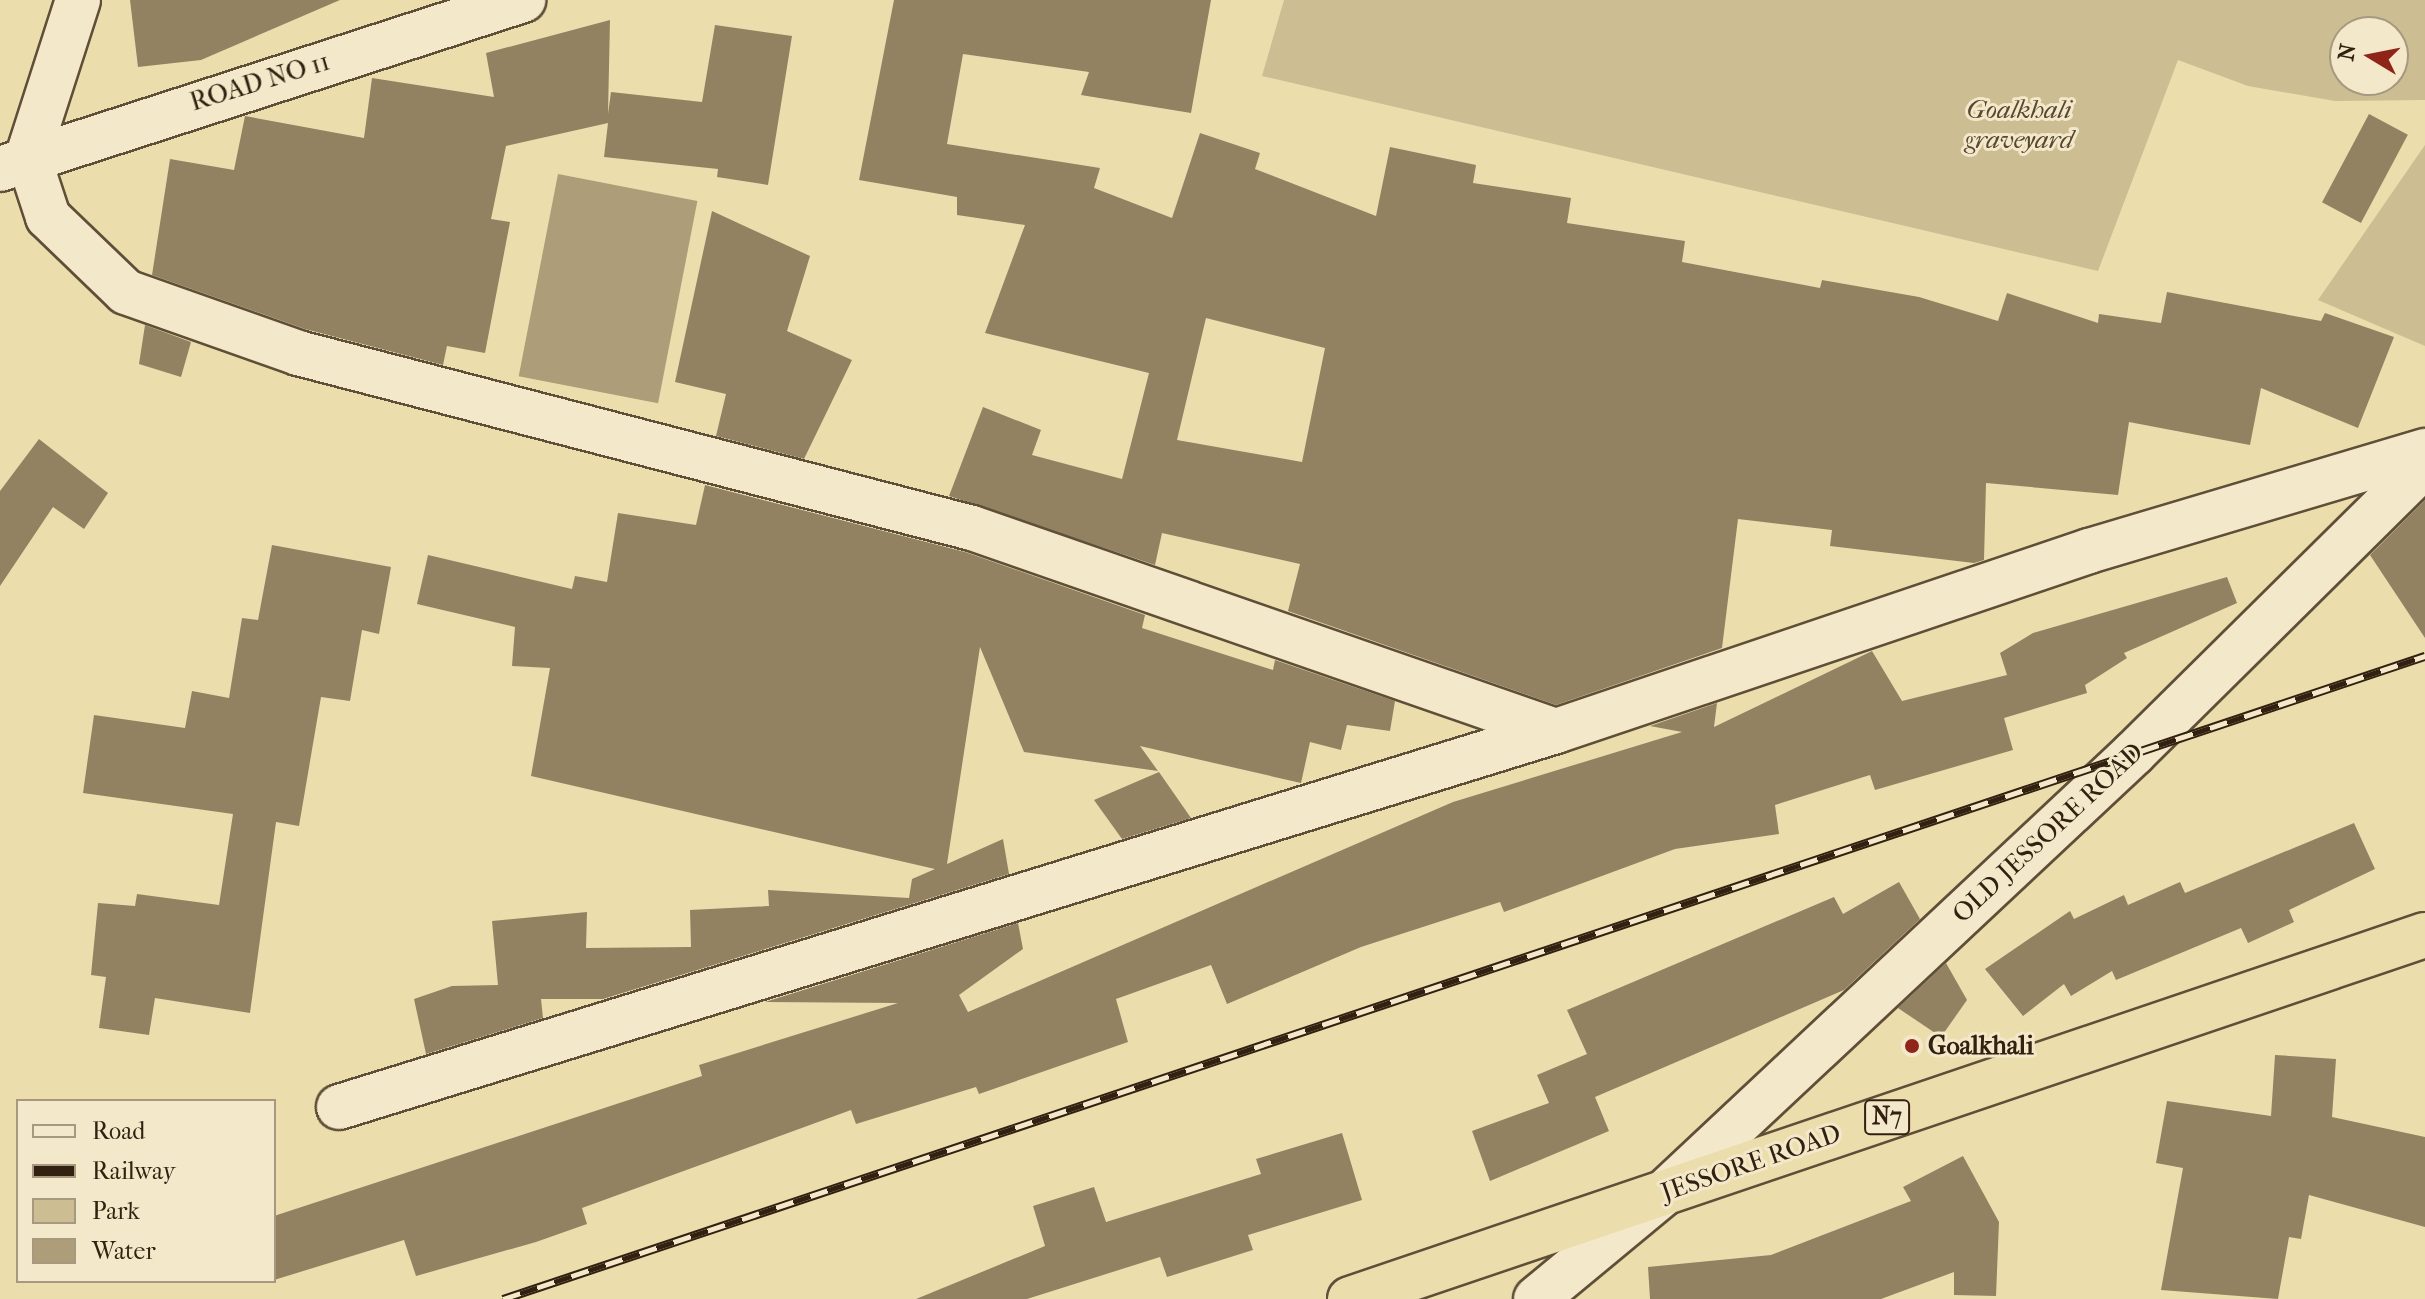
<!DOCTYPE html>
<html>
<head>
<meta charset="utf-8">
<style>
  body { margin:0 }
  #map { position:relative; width:2425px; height:1299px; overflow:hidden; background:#ecddad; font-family:"IM FELL French Canon",serif }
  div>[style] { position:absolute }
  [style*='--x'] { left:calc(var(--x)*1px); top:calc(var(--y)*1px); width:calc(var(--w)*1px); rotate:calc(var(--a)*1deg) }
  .green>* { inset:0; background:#ccbd92 }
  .water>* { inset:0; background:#ad9d78; transform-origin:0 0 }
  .building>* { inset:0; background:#938262; transform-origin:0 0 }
  .roads { filter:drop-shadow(2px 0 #604f38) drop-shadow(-2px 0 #604f38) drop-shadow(0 2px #604f38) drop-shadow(0 -2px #604f38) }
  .minor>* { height:44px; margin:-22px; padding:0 22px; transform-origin:22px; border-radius:22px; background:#f3e9ca }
  .highway>* { height:44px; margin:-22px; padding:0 22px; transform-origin:22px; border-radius:22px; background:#ecddad }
  .rail>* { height:9px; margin-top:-4.5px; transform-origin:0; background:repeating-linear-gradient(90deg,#f3e9ca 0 18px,#322011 0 36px); box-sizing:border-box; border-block:2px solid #322011 }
  .dots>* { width:22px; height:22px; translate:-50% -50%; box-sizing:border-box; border:4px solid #f3e9ca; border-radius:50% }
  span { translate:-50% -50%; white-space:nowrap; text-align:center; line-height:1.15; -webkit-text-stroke:6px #f3e9ca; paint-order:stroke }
  .shield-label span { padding:2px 6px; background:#f3e9ca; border:2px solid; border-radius:6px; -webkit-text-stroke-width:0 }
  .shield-label { font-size:24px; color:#322011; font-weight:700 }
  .street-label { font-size:26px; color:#322011 }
  .park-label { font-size:26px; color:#584731; font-style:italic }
  .poi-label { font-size:26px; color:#322011; font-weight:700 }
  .left { translate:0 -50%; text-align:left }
  .legend { position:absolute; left:16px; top:1099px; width:260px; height:184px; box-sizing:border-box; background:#f3e9ca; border:2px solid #a69980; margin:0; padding:10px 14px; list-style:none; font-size:24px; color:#322011 }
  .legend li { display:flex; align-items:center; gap:16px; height:40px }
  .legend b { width:40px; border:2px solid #a69980 }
  .north { position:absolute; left:2329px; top:16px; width:80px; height:80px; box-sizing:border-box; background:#f3e9ca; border:2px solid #a69980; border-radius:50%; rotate:280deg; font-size:22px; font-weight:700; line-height:32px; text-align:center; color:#322011 }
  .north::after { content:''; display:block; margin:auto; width:28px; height:36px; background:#8f2418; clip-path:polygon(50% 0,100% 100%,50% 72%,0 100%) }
</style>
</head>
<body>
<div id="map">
  <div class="green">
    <i style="clip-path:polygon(evenodd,1284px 0,2425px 0,2425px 100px,2335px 101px,2248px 86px,2178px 60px,2098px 271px,1262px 76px,1284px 0,2345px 32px,2393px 32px,2393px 80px,2345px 80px,2345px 32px)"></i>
    <i style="clip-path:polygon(2425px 145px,2425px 346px,2318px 300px)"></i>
  </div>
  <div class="water">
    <i style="left:558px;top:174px;width:142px;height:206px;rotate:11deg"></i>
  </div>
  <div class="building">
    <i style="clip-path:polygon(130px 0,340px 0,201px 60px,138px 67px)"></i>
    <i style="clip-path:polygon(evenodd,894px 0,1211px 0,1191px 113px,1081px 95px,1089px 72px,963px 54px,947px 144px,1100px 168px,1094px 188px,1172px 218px,1200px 133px,1260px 153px,1255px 169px,1376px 216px,1390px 147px,1476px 165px,1473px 183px,1571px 198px,1567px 223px,1685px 241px,1682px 262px,1820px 288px,1822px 280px,1919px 297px,1998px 321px,2007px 293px,2098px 323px,2099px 314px,2161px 323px,2167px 292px,2321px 321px,2325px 313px,2394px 337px,2358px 428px,2261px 388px,2250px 445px,2129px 422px,2118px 495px,1986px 483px,1984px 560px,1974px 563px,1830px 546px,1832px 530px,1738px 519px,1722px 648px,1556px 705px,1288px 611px,1300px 564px,1162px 533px,1155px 565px,949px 496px,983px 407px,1041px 430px,1032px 455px,1122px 479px,1149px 373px,985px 333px,1025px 225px,957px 215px,957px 197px,859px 180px,894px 0,1206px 318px,1325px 348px,1302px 462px,1177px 440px,1206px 318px)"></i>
    <i style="clip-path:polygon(610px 20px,608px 114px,611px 92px,702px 102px,715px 25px,792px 36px,768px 185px,717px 177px,718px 169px,604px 157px,608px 123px,506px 146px,491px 219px,510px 222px,485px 353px,447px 346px,443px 365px,305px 329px,152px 275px,170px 159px,234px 170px,245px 116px,364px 138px,372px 78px,494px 97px,486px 53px)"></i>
    <i style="left:2369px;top:114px;width:44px;height:100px;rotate:28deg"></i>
    <i style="clip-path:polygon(712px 211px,810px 256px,787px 331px,852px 360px,804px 459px,716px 436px,726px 394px,675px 382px)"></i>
    <i style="clip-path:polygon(145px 325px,191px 342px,181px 377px,139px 364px)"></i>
    <i style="clip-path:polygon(39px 439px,108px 493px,84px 529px,53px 507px,0 586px,0 491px)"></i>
    <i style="clip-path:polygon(705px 485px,965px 552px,1145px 615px,1142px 628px,1273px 670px,1275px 660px,1395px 701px,1390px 731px,1347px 725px,1341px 750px,1310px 742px,1301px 783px,1140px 746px,1158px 771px,1024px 752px,980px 647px,947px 864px,1003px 839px,1009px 874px,603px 999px,541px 999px,543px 1018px,426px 1054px,414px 999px,452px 986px,498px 985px,492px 921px,587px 912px,586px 948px,691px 947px,690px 910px,769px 906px,768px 890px,909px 898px,912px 879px,935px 869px,531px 776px,550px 668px,512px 666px,515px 627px,417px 604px,428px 555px,572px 589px,575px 576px,607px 582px,618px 513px,696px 525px)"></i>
    <i style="clip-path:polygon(2425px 500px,2425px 638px,2370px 555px)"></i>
    <i style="clip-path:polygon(272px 545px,391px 567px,379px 634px,362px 630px,350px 701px,321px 697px,299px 826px,276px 822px,250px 1013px,155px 998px,149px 1035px,99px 1028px,106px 977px,91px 975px,98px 903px,135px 906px,137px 894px,219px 905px,233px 814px,83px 793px,94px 715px,185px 728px,192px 691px,229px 698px,242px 618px,258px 620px)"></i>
    <i style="clip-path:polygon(2227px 577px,2237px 603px,2124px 653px,2127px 658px,2085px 685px,2087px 693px,2004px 718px,2013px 750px,1875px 790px,1870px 775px,1775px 805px,1779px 834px,1675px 849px,1504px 912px,1500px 902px,1361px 947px,1227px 1004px,1211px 965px,1116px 999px,1128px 1042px,979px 1094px,976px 1087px,856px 1124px,851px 1110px,582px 1208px,587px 1224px,536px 1242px,416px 1276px,404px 1240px,274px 1280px,274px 1216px,702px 1076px,699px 1065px,898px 1003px,765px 1002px,1018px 923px,1023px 949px,959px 995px,968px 1012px,1453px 802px,1682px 732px,1650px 726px,1717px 703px,1714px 727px,1872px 651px,1902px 701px,2007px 675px,2000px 653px,2033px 633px)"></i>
    <i style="clip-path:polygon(1159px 772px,1191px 818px,1122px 839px,1094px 800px)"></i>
    <i style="clip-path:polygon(2354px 823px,2375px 869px,2289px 910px,2294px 922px,2248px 943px,2241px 928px,2116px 980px,2112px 971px,2071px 996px,2064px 984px,2023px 1016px,1985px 969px,2070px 911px,2074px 919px,2124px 895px,2128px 905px,2180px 882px,2185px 893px)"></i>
    <i style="clip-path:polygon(1899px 882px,1920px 919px,1844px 990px,1595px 1097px,1609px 1131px,1490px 1181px,1472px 1131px,1549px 1103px,1537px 1075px,1587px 1054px,1567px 1010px,1834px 897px,1843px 914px)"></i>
    <i style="clip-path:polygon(1946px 963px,1967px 1000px,1941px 1037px,1898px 1008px)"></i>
    <i style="clip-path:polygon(2275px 1055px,2336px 1059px,2332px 1117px,2425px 1137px,2425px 1227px,2309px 1195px,2301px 1239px,2289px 1237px,2278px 1299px,2161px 1290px,2183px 1168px,2156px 1163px,2167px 1101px,2271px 1116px)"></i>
    <i style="clip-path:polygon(1342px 1133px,1362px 1200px,1248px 1235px,1253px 1250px,1167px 1277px,1160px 1257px,1027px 1299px,916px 1299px,1045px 1246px,1033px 1206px,1094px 1187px,1106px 1222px,1261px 1174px,1256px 1159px)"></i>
    <i style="clip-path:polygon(1963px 1156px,1999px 1222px,1996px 1296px,1954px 1295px,1954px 1272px,1881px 1299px,1650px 1299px,1648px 1267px,1771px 1255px,1911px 1201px,1903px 1187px)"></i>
  </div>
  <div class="roads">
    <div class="minor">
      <i style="--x:78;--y:0;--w:164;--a:107.8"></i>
      <i style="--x:28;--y:156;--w:64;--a:71.8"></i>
      <i style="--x:48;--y:217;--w:108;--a:43.9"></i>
      <i style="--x:126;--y:292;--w:182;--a:19.5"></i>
      <i style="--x:298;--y:353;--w:696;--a:14.56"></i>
      <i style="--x:972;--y:528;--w:618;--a:19.17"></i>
      <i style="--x:1556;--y:731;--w:563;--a:-18.66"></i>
      <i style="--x:2089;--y:551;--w:351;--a:-16.6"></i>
      <i style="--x:0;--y:169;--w:550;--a:-17.91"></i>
      <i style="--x:339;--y:1107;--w:1274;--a:-17.17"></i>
      <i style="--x:1536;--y:1299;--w:166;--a:-39.6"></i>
      <i style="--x:1664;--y:1193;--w:644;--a:-43.11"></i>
      <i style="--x:2134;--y:753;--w:409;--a:-44.7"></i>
    </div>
    <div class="highway">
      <i style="--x:1350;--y:1299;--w:1135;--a:-18.71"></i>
    </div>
  </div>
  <div class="rail">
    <i style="--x:503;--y:1299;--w:2027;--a:-18.5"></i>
  </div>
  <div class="dots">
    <i style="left:1912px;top:1046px;background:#8f2418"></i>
  </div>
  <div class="shield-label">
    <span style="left:1887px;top:1117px">N7</span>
  </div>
  <div class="street-label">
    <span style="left:260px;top:82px;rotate:-17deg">ROAD NO 11</span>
    <span style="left:2048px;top:833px;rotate:-43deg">OLD JESSORE ROAD</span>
    <span style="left:1751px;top:1163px;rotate:-19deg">JESSORE ROAD</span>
  </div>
  <div class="park-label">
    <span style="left:2019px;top:125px">Goalkhali<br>graveyard</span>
  </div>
  <div class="poi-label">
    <span class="left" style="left:1928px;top:1046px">Goalkhali</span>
  </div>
  <ul class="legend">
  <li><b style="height:10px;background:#f3e9ca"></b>Road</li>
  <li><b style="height:10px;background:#322011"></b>Railway</li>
  <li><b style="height:22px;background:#ccbd92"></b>Park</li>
  <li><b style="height:22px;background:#ad9d78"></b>Water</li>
  </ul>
  <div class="north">N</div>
</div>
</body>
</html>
